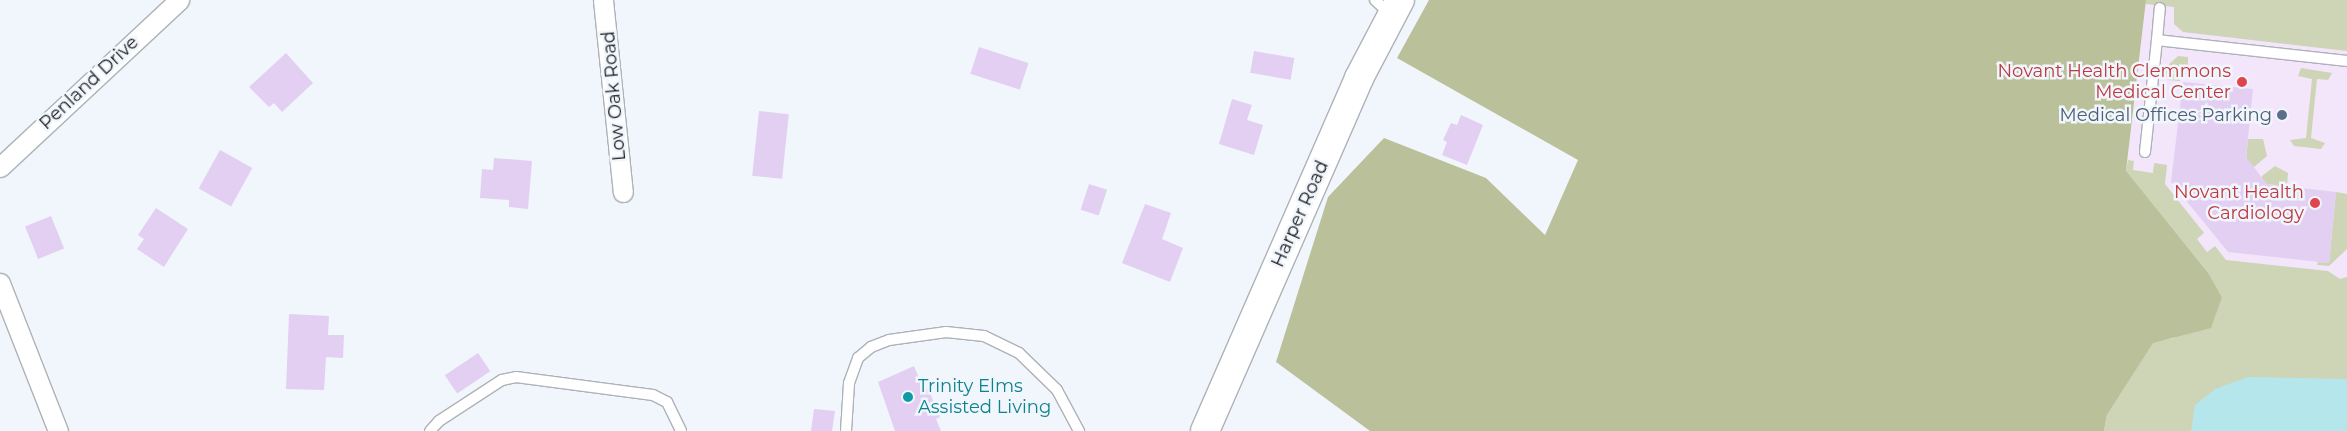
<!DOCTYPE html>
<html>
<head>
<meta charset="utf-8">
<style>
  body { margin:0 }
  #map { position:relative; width:2347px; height:431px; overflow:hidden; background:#f1f6fc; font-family:Montserrat,sans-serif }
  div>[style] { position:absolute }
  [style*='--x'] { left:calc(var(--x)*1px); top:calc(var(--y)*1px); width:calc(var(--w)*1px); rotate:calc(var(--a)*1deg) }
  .medical>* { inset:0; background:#f3e6fa }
  .green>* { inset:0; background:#ced4b6 }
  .forest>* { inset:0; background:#b9c09a }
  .water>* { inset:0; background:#b5e6ec }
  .building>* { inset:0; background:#e3cff2; transform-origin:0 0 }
  .roads { filter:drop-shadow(1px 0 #adb2b8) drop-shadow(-1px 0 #adb2b8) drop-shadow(0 1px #adb2b8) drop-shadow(0 -1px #adb2b8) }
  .service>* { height:10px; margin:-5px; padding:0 5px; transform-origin:5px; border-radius:5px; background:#fff }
  .minor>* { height:19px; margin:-9.5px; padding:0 9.5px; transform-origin:9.5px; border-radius:9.5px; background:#fff }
  .secondary>* { height:28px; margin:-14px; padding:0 14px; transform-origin:14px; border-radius:14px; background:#fff }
  .dots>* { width:14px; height:14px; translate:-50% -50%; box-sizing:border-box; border:2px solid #f1f6fc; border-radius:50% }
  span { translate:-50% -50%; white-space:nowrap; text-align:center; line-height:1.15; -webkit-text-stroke:5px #f1f6fc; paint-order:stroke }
  .health-label { font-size:18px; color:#be3a42 }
  .right { translate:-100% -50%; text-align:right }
  .street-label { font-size:18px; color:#1a1c1e }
  .service-label { font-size:18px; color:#4e5e75 }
  .culture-label { font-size:18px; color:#0d838f }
  .left { translate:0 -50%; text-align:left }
</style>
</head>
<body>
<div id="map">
  <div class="medical">
    <i style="clip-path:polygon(2146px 0,2347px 0,2347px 286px,2202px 263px,2126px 172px)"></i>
  </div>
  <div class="green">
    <i style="clip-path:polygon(2146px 0,2347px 0,2347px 51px,2183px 32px,2174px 24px,2174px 7px,2145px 4px)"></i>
    <i style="clip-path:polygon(2178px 56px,2188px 57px,2188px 71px,2181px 71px,2180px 81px,2167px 80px,2166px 67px)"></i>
    <i style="clip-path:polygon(2301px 68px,2332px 73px,2328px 80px,2317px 79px,2311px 138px,2325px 143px,2321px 149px,2294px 146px,2290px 140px,2306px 138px,2312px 79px,2298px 76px)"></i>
    <i style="clip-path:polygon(2248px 139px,2263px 139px,2267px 156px,2254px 167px,2246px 160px)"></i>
    <i style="clip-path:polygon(2128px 160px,2134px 161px,2133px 170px,2153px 173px,2154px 163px,2167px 165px,2165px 184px,2204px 233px,2197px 239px,2207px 252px,2215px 246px,2226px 260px,2328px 271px,2340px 279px,2347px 277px,2347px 431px,2104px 431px,2107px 415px,2153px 342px,2174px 338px,2222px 297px,2209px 274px,2126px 172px)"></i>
    <i style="clip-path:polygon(2275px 166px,2288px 173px,2287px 186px,2266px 184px,2262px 180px,2262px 176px)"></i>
    <i style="clip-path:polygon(2336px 192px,2347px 194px,2347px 249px,2329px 266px,2317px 265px,2318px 262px,2329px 263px)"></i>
  </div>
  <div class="forest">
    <i style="clip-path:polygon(1429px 0,2146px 0,2126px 171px,2209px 274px,2222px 297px,2211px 328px,2153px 343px,2107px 415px,2104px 431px,1370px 431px,1276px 362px,1328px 197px,1384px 138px,1486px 178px,1545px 235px,1578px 160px,1397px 58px)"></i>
  </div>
  <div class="water">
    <i style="clip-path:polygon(2248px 377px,2347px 379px,2347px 431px,2191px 431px,2195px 405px,2215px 389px)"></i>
  </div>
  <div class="building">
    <i style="left:979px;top:47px;width:52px;height:28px;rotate:18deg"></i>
    <i style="left:1254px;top:51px;width:41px;height:22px;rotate:10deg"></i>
    <i style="clip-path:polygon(286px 53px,313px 83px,282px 112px,274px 103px,269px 107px,249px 87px)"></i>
    <i style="clip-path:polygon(2183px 82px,2253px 89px,2246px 157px,2267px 184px,2336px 192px,2329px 263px,2228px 252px,2171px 182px)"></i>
    <i style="clip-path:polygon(1232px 99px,1252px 105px,1247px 120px,1263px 125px,1254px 155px,1219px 144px)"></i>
    <i style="left:759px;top:111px;width:30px;height:65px;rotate:6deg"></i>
    <i style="clip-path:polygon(1461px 115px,1483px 125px,1467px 165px,1442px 155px,1447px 142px,1443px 140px,1451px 123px,1457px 125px)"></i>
    <i style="left:220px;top:150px;width:37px;height:44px;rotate:29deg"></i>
    <i style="clip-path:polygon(494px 158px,532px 161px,528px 209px,509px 207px,509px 200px,480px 198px,482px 169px,493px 170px)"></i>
    <i style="left:1089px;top:184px;width:19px;height:27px;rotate:18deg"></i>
    <i style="clip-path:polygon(1145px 204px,1171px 213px,1162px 239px,1183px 248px,1170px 282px,1122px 263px)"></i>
    <i style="clip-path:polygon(156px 208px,188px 229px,164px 267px,137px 249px,144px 239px,138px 235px)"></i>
    <i style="left:51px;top:216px;width:35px;height:28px;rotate:68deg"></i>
    <i style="clip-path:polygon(289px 314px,329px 316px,328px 335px,344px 335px,343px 358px,326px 357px,324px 390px,286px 389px)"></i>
    <i style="left:478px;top:353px;width:22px;height:40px;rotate:56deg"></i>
    <i style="clip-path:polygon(914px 366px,924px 390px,928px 388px,940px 417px,936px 419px,941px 431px,895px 431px,878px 382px)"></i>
    <i style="clip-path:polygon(814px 409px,835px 411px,832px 431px,811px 431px)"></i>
  </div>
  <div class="roads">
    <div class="service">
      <i style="--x:1375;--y:0;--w:21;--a:43"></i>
      <i style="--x:2157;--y:40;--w:32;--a:-85"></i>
      <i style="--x:2145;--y:152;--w:113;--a:-83.9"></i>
      <i style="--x:2157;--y:40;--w:191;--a:6.3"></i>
      <i style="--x:430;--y:431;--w:13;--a:-48"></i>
      <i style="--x:439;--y:421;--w:75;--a:-33.1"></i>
      <i style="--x:502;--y:380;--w:14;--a:-12"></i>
      <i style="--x:516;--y:377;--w:138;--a:7.5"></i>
      <i style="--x:653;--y:395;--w:16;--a:27"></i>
      <i style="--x:667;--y:402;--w:32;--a:64"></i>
      <i style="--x:846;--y:431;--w:48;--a:-86.4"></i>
      <i style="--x:849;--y:383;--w:27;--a:-70"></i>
      <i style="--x:858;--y:358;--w:17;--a:-40"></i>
      <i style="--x:871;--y:347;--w:19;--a:-21"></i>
      <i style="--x:889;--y:340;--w:58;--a:-8"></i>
      <i style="--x:946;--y:332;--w:38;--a:6"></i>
      <i style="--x:984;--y:336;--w:39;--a:26"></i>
      <i style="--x:1019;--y:353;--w:53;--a:44.2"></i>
      <i style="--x:1057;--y:390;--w:47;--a:61.8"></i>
    </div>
    <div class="minor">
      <i style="--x:603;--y:0;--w:193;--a:84.1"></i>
      <i style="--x:0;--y:167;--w:245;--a:-43"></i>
      <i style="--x:0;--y:283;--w:159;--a:68.6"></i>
    </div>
    <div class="secondary">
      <i style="--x:1205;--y:431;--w:385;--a:-66.4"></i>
      <i style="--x:1359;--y:78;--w:88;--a:-62.3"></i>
    </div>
  </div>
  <div class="dots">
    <i style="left:2242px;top:82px;background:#e0444e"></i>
    <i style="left:2282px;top:115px;background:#5c6f8a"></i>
    <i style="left:2315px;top:203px;background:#e0444e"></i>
    <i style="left:908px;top:397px;background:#0f9aa8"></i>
  </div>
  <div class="health-label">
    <span class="right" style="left:2231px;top:82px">Novant Health Clemmons<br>Medical Center</span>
    <span class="right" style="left:2304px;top:203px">Novant Health<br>Cardiology</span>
  </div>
  <div class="street-label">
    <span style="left:89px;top:83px;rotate:-43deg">Penland Drive</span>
    <span style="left:614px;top:96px;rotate:-95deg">Low Oak Road</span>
    <span style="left:1300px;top:214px;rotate:-66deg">Harper Road</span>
  </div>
  <div class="service-label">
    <span class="right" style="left:2272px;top:115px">Medical Offices Parking</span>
  </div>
  <div class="culture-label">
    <span class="left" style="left:918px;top:397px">Trinity Elms<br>Assisted Living</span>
  </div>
</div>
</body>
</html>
